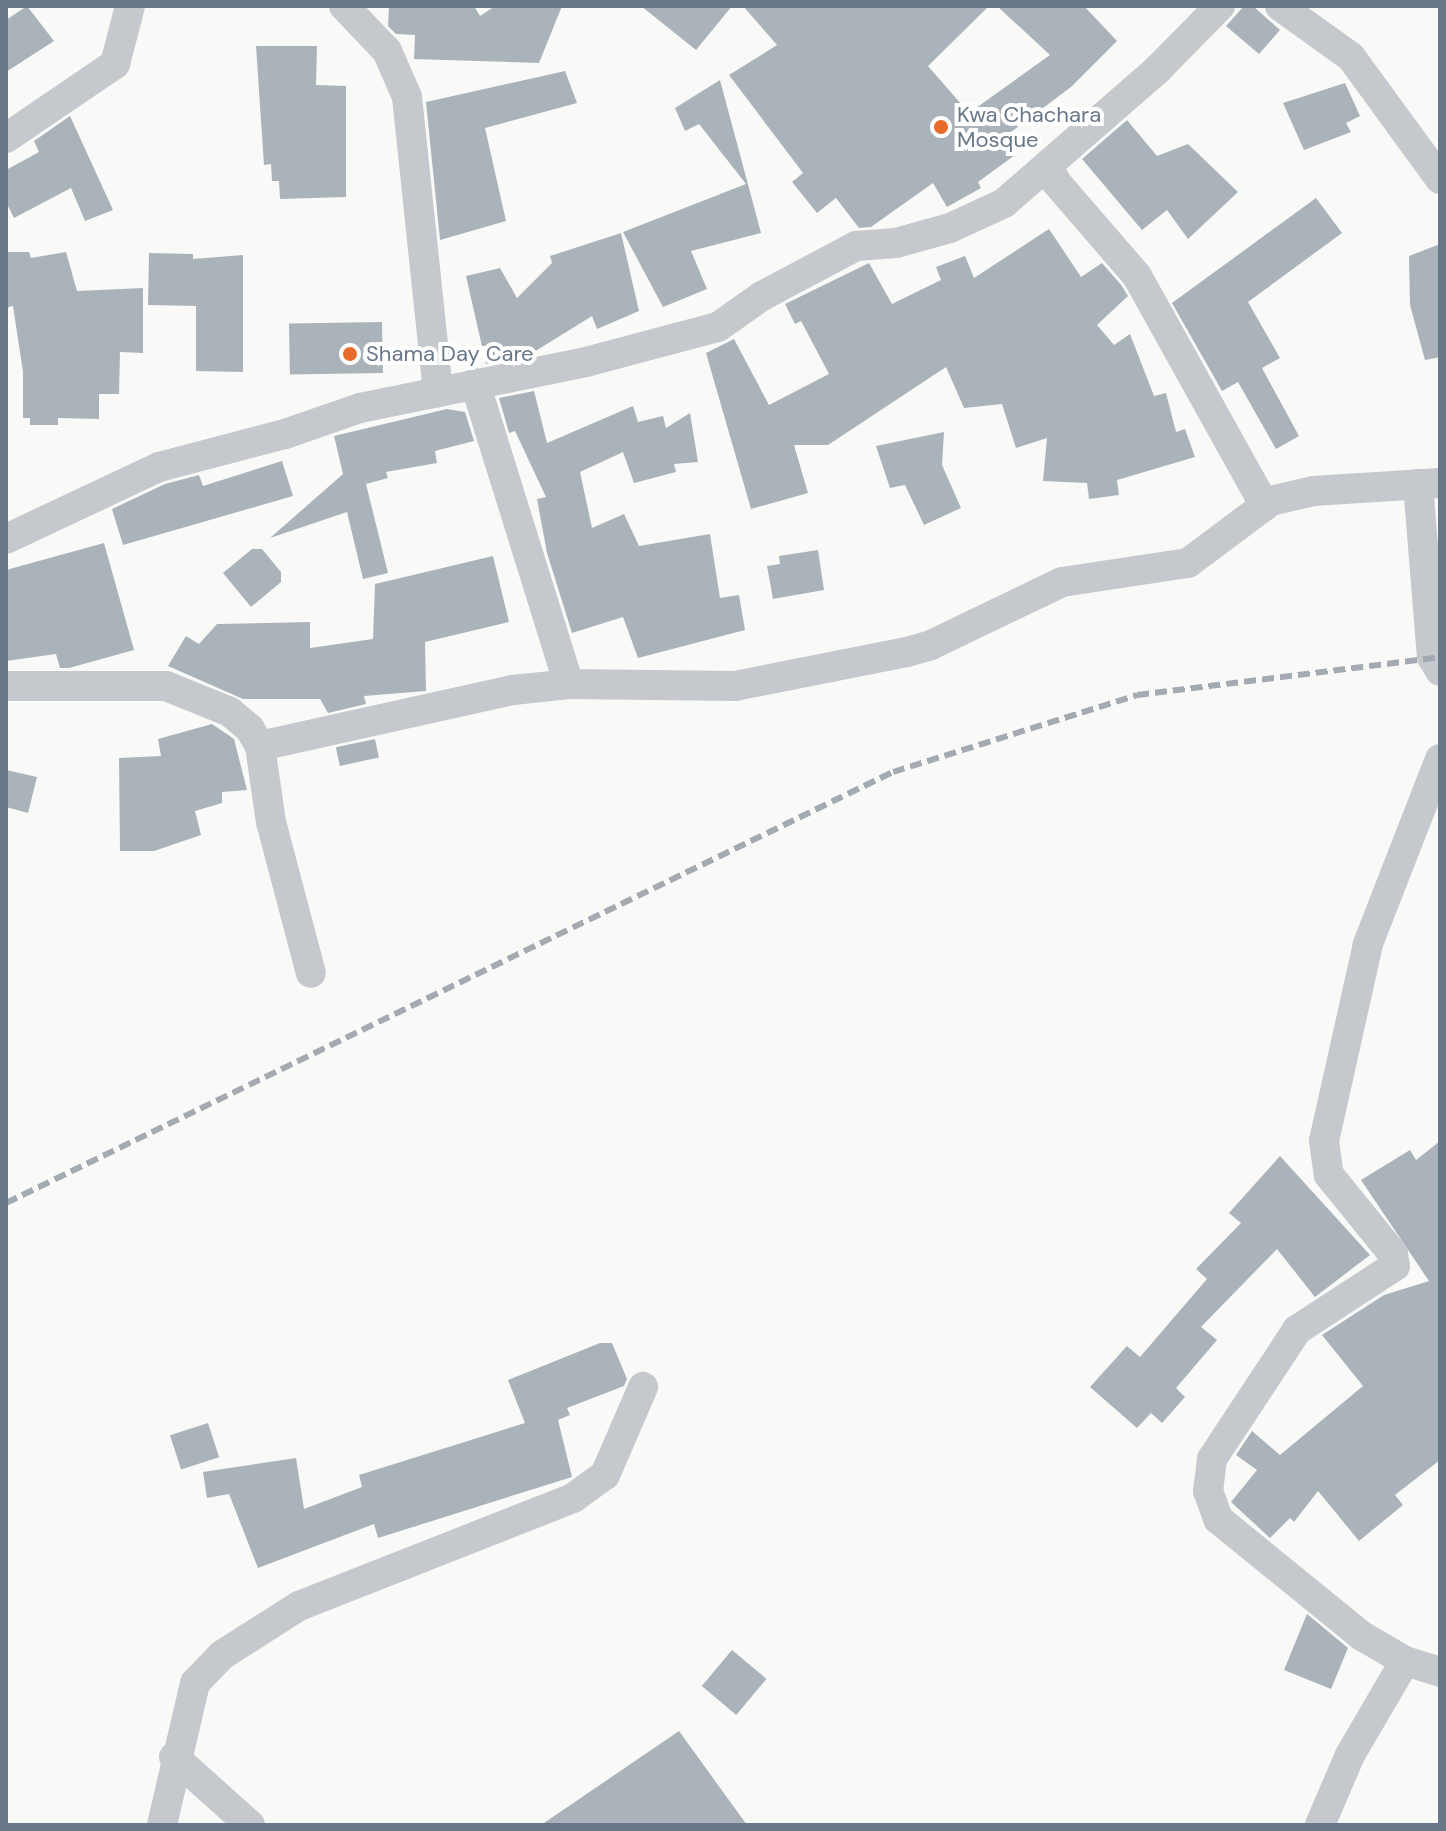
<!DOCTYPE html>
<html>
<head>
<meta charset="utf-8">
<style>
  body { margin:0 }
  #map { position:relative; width:1446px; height:1831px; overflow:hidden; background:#f9faf7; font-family:"DM Sans",sans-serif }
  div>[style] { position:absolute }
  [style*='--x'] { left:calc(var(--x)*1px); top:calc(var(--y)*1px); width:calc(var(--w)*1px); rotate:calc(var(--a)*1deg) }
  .building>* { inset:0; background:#abb3ba; transform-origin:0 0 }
  .minor>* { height:30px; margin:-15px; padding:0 15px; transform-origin:15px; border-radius:15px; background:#c5c9cd }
  .rail>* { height:6px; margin-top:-3px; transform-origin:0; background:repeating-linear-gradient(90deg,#a4aab1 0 12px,transparent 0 18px) }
  .dots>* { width:22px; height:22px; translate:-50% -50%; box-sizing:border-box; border:4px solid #fff; border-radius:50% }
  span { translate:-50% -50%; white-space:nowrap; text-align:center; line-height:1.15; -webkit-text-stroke:8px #fff; paint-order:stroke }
  .poi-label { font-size:22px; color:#687789 }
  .left { translate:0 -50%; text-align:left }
  .frame { position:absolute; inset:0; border:8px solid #687789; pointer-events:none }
</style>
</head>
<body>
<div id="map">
  <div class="building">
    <i style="clip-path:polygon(27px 6px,54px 41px,6px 72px,6px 20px)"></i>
    <i style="clip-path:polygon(389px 6px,474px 6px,480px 16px,495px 6px,562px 6px,539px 63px,414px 59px,415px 35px,396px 34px,388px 26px)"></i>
    <i style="clip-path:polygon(641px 6px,732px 6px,696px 50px)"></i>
    <i style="clip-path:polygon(743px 6px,989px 6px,928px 66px,969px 113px,1050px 55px,997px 6px,1084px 6px,1117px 41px,1071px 87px,1003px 138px,1015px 155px,978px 182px,981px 188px,947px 207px,933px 183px,871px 227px,859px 228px,836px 198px,817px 213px,792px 182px,803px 173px,729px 75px,777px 45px)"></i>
    <i style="clip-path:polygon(1244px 6px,1253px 6px,1280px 30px,1259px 54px,1226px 26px)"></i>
    <i style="clip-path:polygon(256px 46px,317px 46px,316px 85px,346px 86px,346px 197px,280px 199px,279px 181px,272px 181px,271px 164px,264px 165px)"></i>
    <i style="clip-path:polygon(565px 71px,577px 103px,485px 128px,506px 221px,440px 240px,426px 102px)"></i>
    <i style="clip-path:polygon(720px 80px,761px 233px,691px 251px,707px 289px,663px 307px,623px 232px,746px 184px,699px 124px,685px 131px,675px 108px)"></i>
    <i style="clip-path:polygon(1345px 83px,1360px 116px,1346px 123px,1351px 132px,1304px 150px,1283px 103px)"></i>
    <i style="clip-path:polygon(70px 116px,113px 210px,85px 221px,71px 188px,14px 218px,6px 202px,6px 170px,39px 152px,34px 141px)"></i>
    <i style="clip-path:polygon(1127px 120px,1157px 156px,1188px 144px,1238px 192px,1188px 239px,1167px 210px,1142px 230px,1082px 159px)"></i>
    <i style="clip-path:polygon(1316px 198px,1342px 233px,1248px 302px,1280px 358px,1262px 368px,1299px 436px,1276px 449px,1238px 382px,1222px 391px,1172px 303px)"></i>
    <i style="clip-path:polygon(1049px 229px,1081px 277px,1102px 263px,1122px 286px,1128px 296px,1097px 325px,1114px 345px,1130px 334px,1154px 396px,1166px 393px,1176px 432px,1185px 429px,1195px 457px,1117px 480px,1119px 495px,1089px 499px,1087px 483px,1043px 481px,1047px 438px,1016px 448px,1002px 404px,964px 408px,946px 367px,828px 445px,794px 445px,808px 493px,751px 509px,706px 353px,734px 339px,769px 405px,829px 374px,801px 321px,795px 324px,785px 304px,869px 263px,892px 304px,941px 280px,936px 267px,965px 256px,974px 278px)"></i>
    <i style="clip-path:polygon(621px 233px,639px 311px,597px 329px,592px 316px,529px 355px,486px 364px,466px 276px,500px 268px,517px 298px,552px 263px,550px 256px)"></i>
    <i style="clip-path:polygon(1440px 244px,1440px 357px,1425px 360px,1410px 305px,1409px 256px)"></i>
    <i style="clip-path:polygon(6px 252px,29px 252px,31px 258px,66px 252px,77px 291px,143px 288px,143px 353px,120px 352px,119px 394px,99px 394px,99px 419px,58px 418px,58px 425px,30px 425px,30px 418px,23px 418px,23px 372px,13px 306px,6px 308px)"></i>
    <i style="clip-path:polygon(149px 253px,193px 254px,193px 259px,243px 255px,243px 372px,196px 371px,196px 306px,148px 305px)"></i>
    <i style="left:382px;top:322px;width:51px;height:93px;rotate:89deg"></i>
    <i style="clip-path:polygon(534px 391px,547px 443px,633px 406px,638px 422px,663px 416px,666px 428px,690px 413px,698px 462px,674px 464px,676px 472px,634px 483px,623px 452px,580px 472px,592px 528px,624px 514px,639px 546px,710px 534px,720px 598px,739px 595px,745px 630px,638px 658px,623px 617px,572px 633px,547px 553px,537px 499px,546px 497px,515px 431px,509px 433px,499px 398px)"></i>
    <i style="clip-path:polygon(447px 409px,465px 412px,474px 441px,435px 451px,437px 463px,386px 472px,388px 478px,366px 484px,388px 573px,363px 579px,347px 512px,270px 538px,343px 474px,334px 436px)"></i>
    <i style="clip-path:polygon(944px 432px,942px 465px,961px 508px,924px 525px,905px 485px,890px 488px,876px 446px)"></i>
    <i style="clip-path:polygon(282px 461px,293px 496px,123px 545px,112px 509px,165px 484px,199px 475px,203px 486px)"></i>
    <i style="clip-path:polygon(104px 543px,134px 650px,69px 668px,60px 668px,56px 654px,6px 661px,6px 570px)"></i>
    <i style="clip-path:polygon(252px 549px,262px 549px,281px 572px,281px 582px,251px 607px,223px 573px)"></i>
    <i style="clip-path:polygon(818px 550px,824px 590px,773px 599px,767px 566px,780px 564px,779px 556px)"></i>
    <i style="clip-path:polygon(493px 556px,509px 622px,425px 642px,426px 691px,364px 696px,366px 704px,328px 713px,320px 699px,243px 699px,168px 666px,186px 636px,199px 644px,217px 624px,310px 622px,310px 648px,373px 639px,375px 584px)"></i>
    <i style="clip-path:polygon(212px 724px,234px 739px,247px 790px,222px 792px,222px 803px,195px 811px,201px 835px,154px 851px,120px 851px,119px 758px,161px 756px,158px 739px)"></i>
    <i style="left:375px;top:739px;width:19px;height:40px;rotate:78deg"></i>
    <i style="clip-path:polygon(6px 770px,37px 777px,28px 813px,6px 807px)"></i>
    <i style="clip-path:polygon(1440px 1141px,1440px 1460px,1395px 1495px,1403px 1505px,1359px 1541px,1318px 1491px,1294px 1522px,1290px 1518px,1270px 1538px,1231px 1502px,1257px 1470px,1236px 1455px,1252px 1431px,1280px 1455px,1363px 1386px,1322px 1335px,1384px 1295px,1429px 1281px,1361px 1180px,1410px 1150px,1416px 1160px)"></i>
    <i style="clip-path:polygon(1280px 1156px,1370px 1255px,1315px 1297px,1277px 1249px,1201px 1327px,1217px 1340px,1176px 1388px,1185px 1397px,1162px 1423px,1151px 1413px,1137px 1428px,1090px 1387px,1127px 1346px,1140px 1357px,1207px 1279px,1196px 1269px,1241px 1223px,1229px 1213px)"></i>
    <i style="clip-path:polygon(600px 1343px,612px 1343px,627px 1379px,624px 1386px,567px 1408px,570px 1415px,558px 1420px,572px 1477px,378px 1538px,374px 1524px,258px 1568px,229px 1494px,207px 1498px,203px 1472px,296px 1458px,304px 1509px,362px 1487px,359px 1475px,525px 1423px,508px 1380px)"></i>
    <i style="left:208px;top:1423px;width:36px;height:40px;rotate:72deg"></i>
    <i style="clip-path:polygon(1307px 1614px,1348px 1648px,1331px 1689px,1284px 1670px)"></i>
    <i style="left:732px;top:1650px;width:45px;height:47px;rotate:40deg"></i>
    <i style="clip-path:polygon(679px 1731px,747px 1825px,541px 1825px)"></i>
  </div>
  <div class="minor">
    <i style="--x:344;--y:6;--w:62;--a:46.3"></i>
    <i style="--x:387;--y:51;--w:50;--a:66.5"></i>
    <i style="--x:407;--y:97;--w:297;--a:84"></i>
    <i style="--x:1280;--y:6;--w:87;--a:35.7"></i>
    <i style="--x:1351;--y:57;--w:151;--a:53.9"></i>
    <i style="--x:6;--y:138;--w:132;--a:-34.2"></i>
    <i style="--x:115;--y:64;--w:60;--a:-75.5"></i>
    <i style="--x:1048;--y:166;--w:18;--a:63"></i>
    <i style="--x:1056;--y:182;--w:124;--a:49.2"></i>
    <i style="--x:1137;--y:276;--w:263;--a:60.9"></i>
    <i style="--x:475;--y:383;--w:315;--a:72.7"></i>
    <i style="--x:1418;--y:484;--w:174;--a:85.4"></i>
    <i style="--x:1432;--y:657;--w:16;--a:60"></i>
    <i style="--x:6;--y:539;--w:169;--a:-25.2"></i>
    <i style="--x:159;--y:467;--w:130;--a:-14.7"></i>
    <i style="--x:285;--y:434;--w:79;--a:-19.1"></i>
    <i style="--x:360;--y:408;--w:231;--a:-11.5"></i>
    <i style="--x:586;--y:362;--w:137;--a:-14.9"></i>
    <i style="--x:718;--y:327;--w:54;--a:-35.2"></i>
    <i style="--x:762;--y:296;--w:106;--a:-28"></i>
    <i style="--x:856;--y:246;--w:40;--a:-4.3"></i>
    <i style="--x:896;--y:243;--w:56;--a:-15.5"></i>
    <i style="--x:950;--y:228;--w:60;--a:-24.8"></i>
    <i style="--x:1004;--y:203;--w:203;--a:-41"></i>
    <i style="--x:1157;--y:70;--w:90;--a:-45.5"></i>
    <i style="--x:6;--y:686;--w:160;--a:0"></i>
    <i style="--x:166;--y:686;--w:69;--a:22.1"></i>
    <i style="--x:230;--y:712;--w:26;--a:40"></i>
    <i style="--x:250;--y:729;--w:20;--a:60"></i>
    <i style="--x:260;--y:746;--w:77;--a:81.8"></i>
    <i style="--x:271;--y:822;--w:156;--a:75.2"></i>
    <i style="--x:260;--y:746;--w:259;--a:-12.5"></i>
    <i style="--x:513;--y:690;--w:56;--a:-6.1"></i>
    <i style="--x:569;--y:684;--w:166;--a:0.7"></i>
    <i style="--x:735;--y:686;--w:175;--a:-11.2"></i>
    <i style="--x:907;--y:652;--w:25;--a:-16"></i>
    <i style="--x:931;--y:645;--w:145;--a:-25.7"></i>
    <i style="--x:1062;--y:582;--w:127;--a:-8.6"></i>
    <i style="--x:1188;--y:563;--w:104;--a:-36.8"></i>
    <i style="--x:1271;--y:501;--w:43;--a:-13.4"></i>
    <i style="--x:1313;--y:491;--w:127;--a:-3.6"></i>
    <i style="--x:1440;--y:759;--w:199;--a:111.3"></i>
    <i style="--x:1368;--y:944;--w:202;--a:102.6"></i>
    <i style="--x:1324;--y:1141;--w:34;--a:82"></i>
    <i style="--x:1329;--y:1175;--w:102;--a:51"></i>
    <i style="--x:1393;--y:1254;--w:12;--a:81"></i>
    <i style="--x:1395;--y:1266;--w:117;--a:146.9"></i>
    <i style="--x:1297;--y:1330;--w:154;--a:123.4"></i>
    <i style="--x:1212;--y:1459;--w:32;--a:97"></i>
    <i style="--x:1208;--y:1491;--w:30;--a:70"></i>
    <i style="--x:1218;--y:1519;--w:186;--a:39.1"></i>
    <i style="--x:1362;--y:1636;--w:50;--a:30.2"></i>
    <i style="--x:1405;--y:1661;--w:37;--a:17"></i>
    <i style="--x:174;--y:1757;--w:102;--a:41.8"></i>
    <i style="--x:162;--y:1825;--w:146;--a:-76.9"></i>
    <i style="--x:195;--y:1683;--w:39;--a:-46"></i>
    <i style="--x:222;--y:1655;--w:91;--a:-32.5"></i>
    <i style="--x:299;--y:1606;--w:295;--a:-21.5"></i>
    <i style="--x:573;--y:1498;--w:39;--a:-36"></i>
    <i style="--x:605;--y:1475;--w:96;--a:-66.6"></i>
    <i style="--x:1320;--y:1825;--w:76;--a:-66.8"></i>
    <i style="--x:1350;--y:1755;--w:109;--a:-59.7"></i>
  </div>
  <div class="rail">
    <i style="--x:6;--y:1203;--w:986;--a:-25.92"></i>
    <i style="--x:893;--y:772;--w:256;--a:-17.5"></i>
    <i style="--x:1137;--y:695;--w:305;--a:-7.1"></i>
  </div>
  <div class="dots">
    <i style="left:941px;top:127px;background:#e76b2a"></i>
    <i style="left:350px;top:354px;background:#e76b2a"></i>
  </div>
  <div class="poi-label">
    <span class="left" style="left:957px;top:127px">Kwa Chachara<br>Mosque</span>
    <span class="left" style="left:366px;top:354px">Shama Day Care</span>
  </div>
  <div class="frame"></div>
</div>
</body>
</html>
